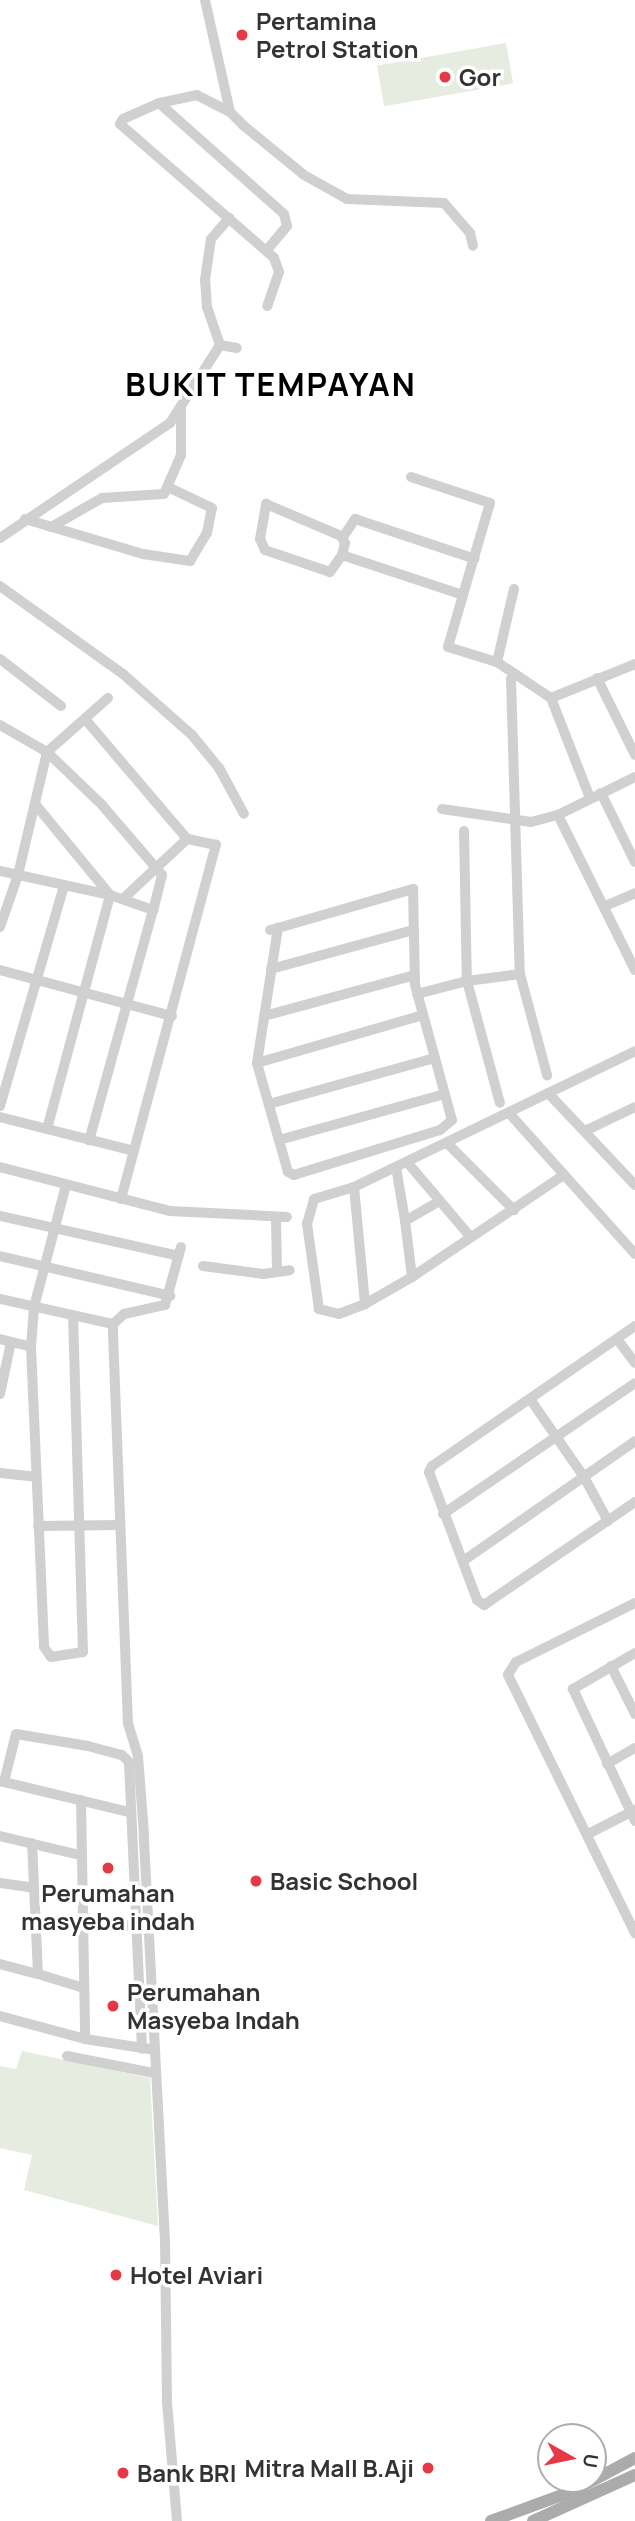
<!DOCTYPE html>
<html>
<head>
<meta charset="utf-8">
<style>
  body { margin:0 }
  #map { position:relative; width:635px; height:2521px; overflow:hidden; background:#fff; font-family:Manrope,sans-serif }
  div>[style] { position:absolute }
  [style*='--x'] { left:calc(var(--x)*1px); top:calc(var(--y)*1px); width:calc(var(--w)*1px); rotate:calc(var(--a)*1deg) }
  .green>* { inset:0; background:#e6ecdf; transform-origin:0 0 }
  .minor>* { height:10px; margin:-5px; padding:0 5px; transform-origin:5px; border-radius:5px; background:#d0d0d0 }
  .major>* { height:12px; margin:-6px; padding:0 6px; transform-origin:6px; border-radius:6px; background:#ababab }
  .dots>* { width:19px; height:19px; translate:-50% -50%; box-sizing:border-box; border:4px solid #fff; border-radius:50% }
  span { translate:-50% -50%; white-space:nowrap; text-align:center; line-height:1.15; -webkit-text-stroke:7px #fff; paint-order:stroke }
  .poi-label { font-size:24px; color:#333; font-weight:700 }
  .left { translate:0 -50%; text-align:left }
  .right { translate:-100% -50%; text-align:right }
  .district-label { font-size:32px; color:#000; font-weight:700; letter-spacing:2px }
  .north { position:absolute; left:537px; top:2423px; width:70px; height:70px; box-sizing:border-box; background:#fff; border:2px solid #adadad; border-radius:50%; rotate:99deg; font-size:19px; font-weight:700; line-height:28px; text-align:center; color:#333 }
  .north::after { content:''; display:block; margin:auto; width:24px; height:32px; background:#e63946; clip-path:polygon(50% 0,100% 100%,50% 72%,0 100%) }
</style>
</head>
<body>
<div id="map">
  <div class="green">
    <i style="left:506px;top:43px;width:41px;height:131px;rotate:80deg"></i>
    <i style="clip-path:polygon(22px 2051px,150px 2078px,158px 2226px,24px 2190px,32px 2155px,0 2148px,0 2066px,16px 2069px)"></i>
  </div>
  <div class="minor">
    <i style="--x:205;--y:0;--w:115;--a:77.4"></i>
    <i style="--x:230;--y:112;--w:20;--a:45"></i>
    <i style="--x:244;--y:126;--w:77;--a:39.2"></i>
    <i style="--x:304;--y:175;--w:49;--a:29.2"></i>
    <i style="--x:347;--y:199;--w:97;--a:2.4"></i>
    <i style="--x:444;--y:203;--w:40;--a:49"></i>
    <i style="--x:470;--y:233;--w:13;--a:77"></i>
    <i style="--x:159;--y:103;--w:167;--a:41.6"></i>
    <i style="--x:284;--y:214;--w:12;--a:76"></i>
    <i style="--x:287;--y:226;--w:31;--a:130"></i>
    <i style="--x:230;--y:112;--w:37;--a:-153"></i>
    <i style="--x:197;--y:95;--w:39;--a:168"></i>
    <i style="--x:159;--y:103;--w:39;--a:156"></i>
    <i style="--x:123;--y:119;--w:6;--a:121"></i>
    <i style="--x:120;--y:124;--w:204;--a:41"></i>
    <i style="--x:274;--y:258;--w:15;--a:70"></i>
    <i style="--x:279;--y:272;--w:36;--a:109"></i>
    <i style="--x:220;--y:345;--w:40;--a:-108.9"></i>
    <i style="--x:207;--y:307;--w:27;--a:-94"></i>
    <i style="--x:205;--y:280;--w:41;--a:-81.7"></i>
    <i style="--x:211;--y:239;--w:28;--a:-49"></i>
    <i style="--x:411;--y:477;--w:83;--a:18.2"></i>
    <i style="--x:490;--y:503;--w:96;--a:106.4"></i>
    <i style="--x:25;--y:519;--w:123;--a:16.5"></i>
    <i style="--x:143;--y:554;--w:48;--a:8.5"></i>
    <i style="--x:190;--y:561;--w:33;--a:-59"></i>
    <i style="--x:207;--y:533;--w:25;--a:-79"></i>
    <i style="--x:212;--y:508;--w:49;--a:-154.5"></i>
    <i style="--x:51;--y:527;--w:59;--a:-29.6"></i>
    <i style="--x:102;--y:498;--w:62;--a:-3.7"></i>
    <i style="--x:164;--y:494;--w:43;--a:-66.4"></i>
    <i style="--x:181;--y:455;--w:45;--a:-90"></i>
    <i style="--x:343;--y:537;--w:22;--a:-56"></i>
    <i style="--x:355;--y:519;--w:126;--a:18.4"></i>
    <i style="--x:0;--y:538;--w:205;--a:-34.1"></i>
    <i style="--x:170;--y:423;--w:93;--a:-57.3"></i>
    <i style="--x:220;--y:345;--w:17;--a:10"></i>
    <i style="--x:342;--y:555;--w:21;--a:125"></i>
    <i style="--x:330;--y:572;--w:69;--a:-161.3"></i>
    <i style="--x:265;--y:550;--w:12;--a:-114"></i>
    <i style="--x:260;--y:539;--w:36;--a:-80"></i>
    <i style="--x:266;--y:504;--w:82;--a:23.1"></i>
    <i style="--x:341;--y:536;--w:8;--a:60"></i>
    <i style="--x:345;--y:543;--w:12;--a:104"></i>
    <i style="--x:342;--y:555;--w:127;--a:18.3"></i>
    <i style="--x:463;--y:595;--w:54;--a:106.1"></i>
    <i style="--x:448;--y:647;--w:51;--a:17"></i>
    <i style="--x:497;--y:662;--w:65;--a:33.7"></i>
    <i style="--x:551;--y:698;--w:107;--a:68.7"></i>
    <i style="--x:0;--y:586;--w:151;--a:35.6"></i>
    <i style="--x:123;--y:674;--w:92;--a:41.5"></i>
    <i style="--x:192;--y:735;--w:43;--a:50.7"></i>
    <i style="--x:219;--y:768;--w:52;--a:61.5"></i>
    <i style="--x:0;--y:659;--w:77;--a:37.6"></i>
    <i style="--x:497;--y:662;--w:75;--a:-76.9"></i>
    <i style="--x:597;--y:678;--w:86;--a:63.7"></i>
    <i style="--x:511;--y:679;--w:295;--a:88.3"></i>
    <i style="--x:108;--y:698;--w:81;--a:138.5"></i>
    <i style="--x:47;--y:752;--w:76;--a:43.9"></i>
    <i style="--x:102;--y:805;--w:92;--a:49.4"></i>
    <i style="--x:162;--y:875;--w:36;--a:104"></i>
    <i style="--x:551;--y:698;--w:91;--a:-22"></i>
    <i style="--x:85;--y:719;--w:157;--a:49.6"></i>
    <i style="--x:0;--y:725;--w:54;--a:29.9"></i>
    <i style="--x:47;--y:752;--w:126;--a:103.3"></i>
    <i style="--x:18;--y:875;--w:55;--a:109.1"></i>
    <i style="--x:635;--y:777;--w:86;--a:153.7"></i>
    <i style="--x:558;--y:815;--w:173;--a:63.6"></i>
    <i style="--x:601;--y:793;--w:77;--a:63.8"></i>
    <i style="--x:35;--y:804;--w:118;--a:50.5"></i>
    <i style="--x:442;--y:809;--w:90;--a:8.3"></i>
    <i style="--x:531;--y:822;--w:28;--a:-15"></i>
    <i style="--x:464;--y:831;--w:150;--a:88.9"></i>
    <i style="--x:467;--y:981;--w:53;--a:-7.5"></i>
    <i style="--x:520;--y:974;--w:105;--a:75"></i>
    <i style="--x:0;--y:871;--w:113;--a:12.3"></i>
    <i style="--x:110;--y:895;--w:46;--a:19.2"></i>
    <i style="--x:153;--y:910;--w:239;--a:105.5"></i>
    <i style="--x:605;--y:906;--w:33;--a:-23"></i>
    <i style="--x:270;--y:930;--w:8;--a:-14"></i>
    <i style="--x:278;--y:928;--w:141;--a:-16.1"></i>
    <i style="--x:413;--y:889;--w:96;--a:88.8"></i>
    <i style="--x:415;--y:985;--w:140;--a:74.7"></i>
    <i style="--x:452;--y:1120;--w:16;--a:140"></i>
    <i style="--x:440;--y:1130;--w:153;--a:162.9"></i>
    <i style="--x:294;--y:1175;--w:7;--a:-153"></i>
    <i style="--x:288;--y:1172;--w:113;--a:-105.9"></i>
    <i style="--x:257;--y:1063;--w:137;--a:-81.2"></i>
    <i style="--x:271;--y:969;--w:148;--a:-15.3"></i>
    <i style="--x:0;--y:970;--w:178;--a:15"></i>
    <i style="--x:417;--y:994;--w:52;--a:-14.6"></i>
    <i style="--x:467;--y:981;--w:126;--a:74.9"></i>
    <i style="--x:264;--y:1016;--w:156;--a:-15.2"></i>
    <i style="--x:257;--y:1063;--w:173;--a:-16.1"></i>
    <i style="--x:548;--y:1093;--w:127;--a:46.6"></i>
    <i style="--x:269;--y:1104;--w:172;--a:-15.5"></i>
    <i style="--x:0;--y:1106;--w:230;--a:-73.8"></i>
    <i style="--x:509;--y:1113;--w:189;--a:48.2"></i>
    <i style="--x:0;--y:1117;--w:138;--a:14.2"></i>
    <i style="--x:47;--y:1129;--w:242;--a:-74.9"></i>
    <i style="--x:585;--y:1131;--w:55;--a:-25.6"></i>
    <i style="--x:279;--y:1140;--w:172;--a:-15.5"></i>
    <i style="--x:447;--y:1143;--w:95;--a:45"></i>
    <i style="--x:407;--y:1162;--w:96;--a:49.7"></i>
    <i style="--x:0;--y:1167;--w:176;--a:14.5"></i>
    <i style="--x:170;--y:1211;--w:117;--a:2.9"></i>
    <i style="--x:396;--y:1167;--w:55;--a:80.5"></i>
    <i style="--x:66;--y:1185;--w:126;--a:104.7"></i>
    <i style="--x:34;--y:1307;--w:40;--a:94.3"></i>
    <i style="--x:31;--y:1347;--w:300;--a:87.5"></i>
    <i style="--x:44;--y:1647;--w:12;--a:55"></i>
    <i style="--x:51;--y:1657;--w:32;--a:-9"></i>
    <i style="--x:83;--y:1652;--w:337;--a:-91.7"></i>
    <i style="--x:354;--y:1187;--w:118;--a:84.6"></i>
    <i style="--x:365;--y:1304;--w:54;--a:-29.9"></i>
    <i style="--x:412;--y:1277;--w:56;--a:-97.1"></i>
    <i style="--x:405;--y:1221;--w:39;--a:-30"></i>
    <i style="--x:121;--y:1199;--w:367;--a:-75"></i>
    <i style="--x:216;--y:845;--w:30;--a:-168"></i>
    <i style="--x:187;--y:839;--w:86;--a:136.9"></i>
    <i style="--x:0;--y:1216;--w:183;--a:12.6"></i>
    <i style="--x:276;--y:1219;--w:52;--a:88.9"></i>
    <i style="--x:0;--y:1256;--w:175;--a:13.2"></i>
    <i style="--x:203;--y:1266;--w:61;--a:7.6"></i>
    <i style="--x:263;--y:1274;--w:27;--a:-8"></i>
    <i style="--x:412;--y:1277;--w:179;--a:-33.9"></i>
    <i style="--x:0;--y:1299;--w:116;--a:12.5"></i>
    <i style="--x:365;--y:1304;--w:28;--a:159"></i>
    <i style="--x:339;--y:1314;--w:21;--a:-166"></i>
    <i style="--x:319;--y:1309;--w:86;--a:-98"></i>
    <i style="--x:307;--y:1224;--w:26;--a:-74"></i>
    <i style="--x:314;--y:1199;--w:42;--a:-16.7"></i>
    <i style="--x:354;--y:1187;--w:312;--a:-25.8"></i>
    <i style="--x:635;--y:1326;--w:247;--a:145.4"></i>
    <i style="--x:432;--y:1466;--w:7;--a:117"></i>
    <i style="--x:429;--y:1472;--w:137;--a:69.4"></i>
    <i style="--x:477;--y:1600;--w:9;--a:36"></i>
    <i style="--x:484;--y:1605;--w:183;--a:-34.3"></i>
    <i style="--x:0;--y:1339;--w:32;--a:14"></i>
    <i style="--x:617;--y:1339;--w:30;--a:53"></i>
    <i style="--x:0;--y:1394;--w:53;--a:-78.1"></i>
    <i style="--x:530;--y:1399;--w:95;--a:55.3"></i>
    <i style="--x:584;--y:1477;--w:50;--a:61.4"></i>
    <i style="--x:0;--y:1473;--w:36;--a:6"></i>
    <i style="--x:443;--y:1514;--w:232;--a:-34.3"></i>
    <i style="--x:38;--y:1526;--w:82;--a:-0.7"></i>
    <i style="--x:466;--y:1559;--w:206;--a:-34.9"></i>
    <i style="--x:635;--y:1603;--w:133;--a:153.6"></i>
    <i style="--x:516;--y:1662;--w:15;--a:122"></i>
    <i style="--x:508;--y:1675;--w:288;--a:63.8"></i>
    <i style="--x:635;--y:1653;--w:72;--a:149.9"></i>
    <i style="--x:573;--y:1689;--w:146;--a:64.8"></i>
    <i style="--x:611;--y:1666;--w:54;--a:63.4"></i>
    <i style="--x:607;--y:1764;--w:32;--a:-30"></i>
    <i style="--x:0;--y:1781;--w:133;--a:13.5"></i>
    <i style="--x:4;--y:1782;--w:49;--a:-76"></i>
    <i style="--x:16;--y:1734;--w:73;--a:9.5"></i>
    <i style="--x:88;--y:1746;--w:35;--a:15"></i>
    <i style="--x:122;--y:1755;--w:10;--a:45"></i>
    <i style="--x:129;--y:1762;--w:287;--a:87.4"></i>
    <i style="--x:81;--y:1800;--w:239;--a:89"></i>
    <i style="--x:588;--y:1834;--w:53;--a:-27.1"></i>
    <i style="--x:0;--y:1836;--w:82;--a:13.4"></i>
    <i style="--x:0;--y:1883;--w:34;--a:8"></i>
    <i style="--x:81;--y:1917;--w:56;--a:10.3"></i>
    <i style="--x:0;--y:1964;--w:39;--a:15"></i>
    <i style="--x:38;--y:1974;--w:131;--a:-92.6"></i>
    <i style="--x:38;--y:1974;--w:48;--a:16.9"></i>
    <i style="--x:0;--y:2016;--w:88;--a:15.1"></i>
    <i style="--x:85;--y:2039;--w:65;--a:8.9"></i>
    <i style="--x:67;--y:2056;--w:89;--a:11.1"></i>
    <i style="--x:177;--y:2521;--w:118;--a:-94.8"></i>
    <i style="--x:167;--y:2403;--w:162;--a:-90.7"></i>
    <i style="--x:165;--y:2241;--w:408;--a:-93"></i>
    <i style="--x:144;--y:1834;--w:78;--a:-94.4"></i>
    <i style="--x:138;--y:1756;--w:34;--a:-107"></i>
    <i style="--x:128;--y:1724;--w:393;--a:-92.2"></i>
    <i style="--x:113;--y:1331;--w:7;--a:-90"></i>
    <i style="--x:113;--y:1324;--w:15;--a:-42"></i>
    <i style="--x:124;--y:1314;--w:42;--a:-12.4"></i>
    <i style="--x:165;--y:1305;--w:60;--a:-74.6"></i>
  </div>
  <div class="major">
    <i style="--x:491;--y:2521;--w:87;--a:-20.1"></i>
    <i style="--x:573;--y:2491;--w:70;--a:-28"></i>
    <i style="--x:533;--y:2521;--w:112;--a:-24.3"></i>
  </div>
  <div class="dots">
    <i style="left:242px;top:35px;background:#e63946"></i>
    <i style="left:445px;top:77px;background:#e63946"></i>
    <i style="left:108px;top:1868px;background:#e63946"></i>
    <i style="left:256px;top:1881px;background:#e63946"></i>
    <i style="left:113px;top:2006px;background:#e63946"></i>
    <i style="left:116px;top:2275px;background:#e63946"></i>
    <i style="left:428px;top:2468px;background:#e63946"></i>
    <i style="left:123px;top:2473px;background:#e63946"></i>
  </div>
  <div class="poi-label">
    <span class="left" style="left:256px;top:35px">Pertamina<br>Petrol Station</span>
    <span class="left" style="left:459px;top:77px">Gor</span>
    <span class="left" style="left:270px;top:1881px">Basic School</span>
    <span style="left:108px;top:1907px">Perumahan<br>masyeba indah</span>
    <span class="left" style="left:127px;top:2006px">Perumahan<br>Masyeba Indah</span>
    <span class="left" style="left:130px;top:2275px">Hotel Aviari</span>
    <span class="right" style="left:414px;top:2468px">Mitra Mall B.Aji</span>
    <span class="left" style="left:137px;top:2473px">Bank BRI</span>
  </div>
  <div class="district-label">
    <span style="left:271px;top:384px">BUKIT TEMPAYAN</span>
  </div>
  <div class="north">U</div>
</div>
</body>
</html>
